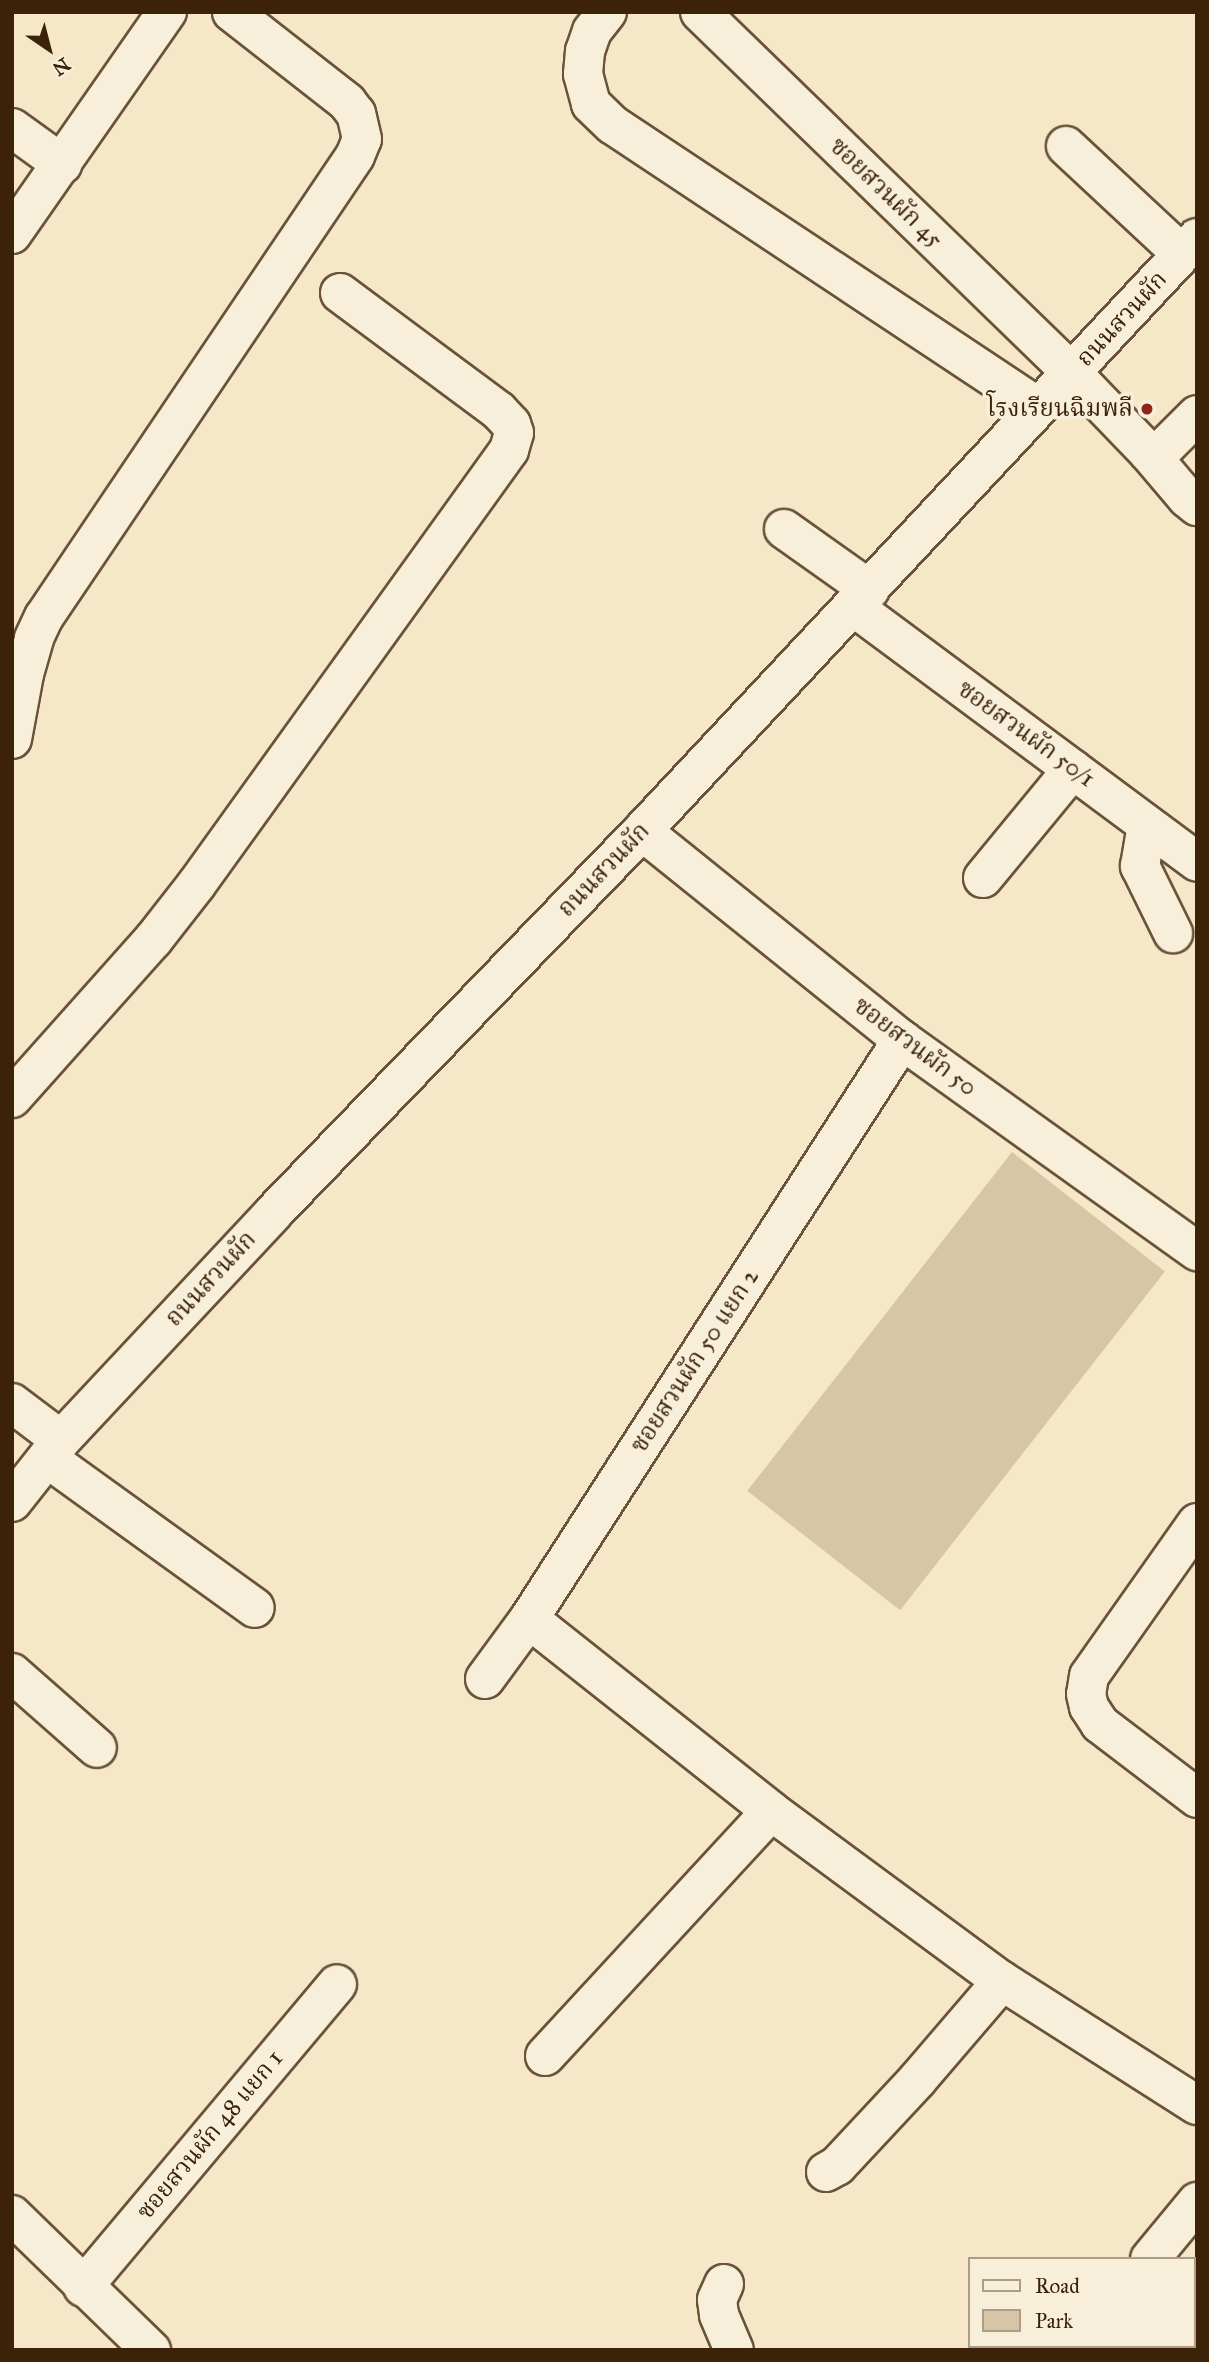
<!DOCTYPE html>
<html>
<head>
<meta charset="utf-8">
<style>
  body { margin:0 }
  #map { position:relative; width:1209px; height:2362px; overflow:hidden; background:#f5e7c7; font-family:"IM FELL Great Primer","Noto Serif Thai",serif }
  div>[style] { position:absolute }
  [style*='--x'] { left:calc(var(--x)*1px); top:calc(var(--y)*1px); width:calc(var(--w)*1px); rotate:calc(var(--a)*1deg) }
  .green>* { inset:0; background:#d6c6a7; transform-origin:0 0 }
  .roads { filter:drop-shadow(2px 0 #6a5338) drop-shadow(-2px 0 #6a5338) drop-shadow(0 2px #6a5338) drop-shadow(0 -2px #6a5338) }
  .minor>* { height:38px; margin:-19px; padding:0 19px; transform-origin:19px; border-radius:19px; background:#f8efdb }
  .dots>* { width:19px; height:19px; translate:-50% -50%; box-sizing:border-box; border:4px solid #f8efdb; border-radius:50% }
  span { translate:-50% -50%; white-space:nowrap; text-align:center; line-height:1.15; -webkit-text-stroke:7px #f8efdb; paint-order:stroke }
  .street-label { font-size:24px; color:#3c2209 }
  .poi-label { font-size:24px; color:#3c2209 }
  .right { translate:-100% -50%; text-align:right }
  .frame { position:absolute; inset:0; border:14px solid #3c2209; pointer-events:none }
  .legend { position:absolute; left:968px; top:2257px; width:228px; height:91px; box-sizing:border-box; background:#f8efdb; border:2px solid #ad9d87; margin:0; padding:9px 12px; list-style:none; font-size:21px; color:#3c2209 }
  .legend li { display:flex; align-items:center; gap:14px; height:35px }
  .legend b { width:35px; border:2px solid #ad9d87 }
  .north { position:absolute; left:14px; top:14px; width:70px; height:70px; -webkit-text-stroke:5px #f8efdb; paint-order:stroke; rotate:145deg; font-size:19px; font-weight:700; line-height:28px; text-align:center; color:#3c2209 }
  .north::after { content:''; display:block; margin:auto; width:24px; height:32px; background:#3c2209; clip-path:polygon(50% 0,100% 100%,50% 72%,0 100%) }
</style>
</head>
<body>
<div id="map">
  <div class="green">
    <i style="left:1012px;top:1152px;width:194px;height:430px;rotate:38deg"></i>
  </div>
  <div class="roads">
    <div class="minor">
      <i style="--x:607;--y:12;--w:24;--a:128"></i>
      <i style="--x:592;--y:31;--w:21;--a:109"></i>
      <i style="--x:585;--y:51;--w:23;--a:95"></i>
      <i style="--x:583;--y:74;--w:31;--a:75"></i>
      <i style="--x:591;--y:104;--w:30;--a:44"></i>
      <i style="--x:613;--y:125;--w:510;--a:33.57"></i>
      <i style="--x:700;--y:12;--w:518;--a:44.14"></i>
      <i style="--x:1072;--y:373;--w:110;--a:46.1"></i>
      <i style="--x:1148;--y:452;--w:14;--a:-8"></i>
      <i style="--x:1162;--y:450;--w:49;--a:-45"></i>
      <i style="--x:12;--y:128;--w:62;--a:35.8"></i>
      <i style="--x:1066;--y:146;--w:158;--a:43"></i>
      <i style="--x:12;--y:234;--w:271;--a:-55.1"></i>
      <i style="--x:1148;--y:452;--w:60;--a:49.7"></i>
      <i style="--x:1187;--y:498;--w:13;--a:39"></i>
      <i style="--x:784;--y:529;--w:105;--a:35.3"></i>
      <i style="--x:854;--y:607;--w:427;--a:36.6"></i>
      <i style="--x:12;--y:739;--w:66;--a:-79.5"></i>
      <i style="--x:24;--y:674;--w:37;--a:-74"></i>
      <i style="--x:34;--y:638;--w:23;--a:-65"></i>
      <i style="--x:44;--y:617;--w:556;--a:-56"></i>
      <i style="--x:355;--y:156;--w:18;--a:-68"></i>
      <i style="--x:362;--y:139;--w:26;--a:-103"></i>
      <i style="--x:356;--y:114;--w:15;--a:-127"></i>
      <i style="--x:347;--y:102;--w:146;--a:-142"></i>
      <i style="--x:1147;--y:825;--w:42;--a:99.7"></i>
      <i style="--x:1140;--y:866;--w:75;--a:63.8"></i>
      <i style="--x:642;--y:831;--w:334;--a:38.8"></i>
      <i style="--x:902;--y:1040;--w:363;--a:35.6"></i>
      <i style="--x:983;--y:878;--w:141;--a:-50.5"></i>
      <i style="--x:12;--y:1098;--w:212;--a:-48.3"></i>
      <i style="--x:153;--y:940;--w:70;--a:-52"></i>
      <i style="--x:196;--y:885;--w:536;--a:-54.26"></i>
      <i style="--x:509;--y:450;--w:18;--a:-74"></i>
      <i style="--x:514;--y:433;--w:9;--a:-108"></i>
      <i style="--x:511;--y:424;--w:18;--a:-133"></i>
      <i style="--x:499;--y:411;--w:198;--a:-143.4"></i>
      <i style="--x:12;--y:1403;--w:61;--a:37.1"></i>
      <i style="--x:47;--y:1458;--w:256;--a:35.8"></i>
      <i style="--x:12;--y:1502;--w:79;--a:-51.7"></i>
      <i style="--x:61;--y:1440;--w:312;--a:-46.9"></i>
      <i style="--x:274;--y:1212;--w:530;--a:-45.99"></i>
      <i style="--x:642;--y:831;--w:812;--a:-46.9"></i>
      <i style="--x:1197;--y:1523;--w:187;--a:125.2"></i>
      <i style="--x:1089;--y:1676;--w:18;--a:99"></i>
      <i style="--x:1086;--y:1694;--w:13;--a:77"></i>
      <i style="--x:1089;--y:1707;--w:20;--a:57"></i>
      <i style="--x:1100;--y:1724;--w:122;--a:37.3"></i>
      <i style="--x:529;--y:1619;--w:309;--a:38.4"></i>
      <i style="--x:771;--y:1811;--w:287;--a:36.4"></i>
      <i style="--x:1002;--y:1981;--w:231;--a:32.5"></i>
      <i style="--x:12;--y:1673;--w:113;--a:41.4"></i>
      <i style="--x:485;--y:1679;--w:74;--a:-53.7"></i>
      <i style="--x:529;--y:1619;--w:689;--a:-57.21"></i>
      <i style="--x:545;--y:2056;--w:333;--a:-47.3"></i>
      <i style="--x:826;--y:2172;--w:13;--a:-29"></i>
      <i style="--x:837;--y:2166;--w:119;--a:-47"></i>
      <i style="--x:918;--y:2079;--w:129;--a:-49.4"></i>
      <i style="--x:12;--y:2215;--w:194;--a:44.2"></i>
      <i style="--x:1150;--y:2259;--w:74;--a:-50.5"></i>
      <i style="--x:724;--y:2284;--w:17;--a:114"></i>
      <i style="--x:717;--y:2300;--w:15;--a:82"></i>
      <i style="--x:719;--y:2315;--w:38;--a:67"></i>
      <i style="--x:83;--y:2287;--w:395;--a:-50"></i>
    </div>
  </div>
  <div class="dots">
    <i style="left:1147px;top:409px;background:#8f2418"></i>
  </div>
  <div class="street-label">
    <span style="left:886px;top:193px;rotate:44deg">ซอยสวนผัก 45</span>
    <span style="left:1122px;top:319px;rotate:-47deg">ถนนสวนผัก</span>
    <span style="left:1026px;top:734px;rotate:36deg">ซอยสวนผัก 50/1</span>
    <span style="left:604px;top:870px;rotate:-46deg">ถนนสวนผัก</span>
    <span style="left:915px;top:1047px;rotate:37deg">ซอยสวนผัก 50</span>
    <span style="left:211px;top:1279px;rotate:-47deg">ถนนสวนผัก</span>
    <span style="left:695px;top:1361px;rotate:-57deg">ซอยสวนผัก 50 แยก 2</span>
    <span style="left:210px;top:2135px;rotate:-50deg">ซอยสวนผัก 48 แยก 1</span>
  </div>
  <div class="poi-label">
    <span class="right" style="left:1133px;top:409px">โรงเรียนฉิมพลี</span>
  </div>
  <div class="frame"></div>
  <ul class="legend">
  <li><b style="height:9px;background:#f8efdb"></b>Road</li>
  <li><b style="height:19px;background:#d6c6a7"></b>Park</li>
  </ul>
  <div class="north">N</div>
</div>
</body>
</html>
